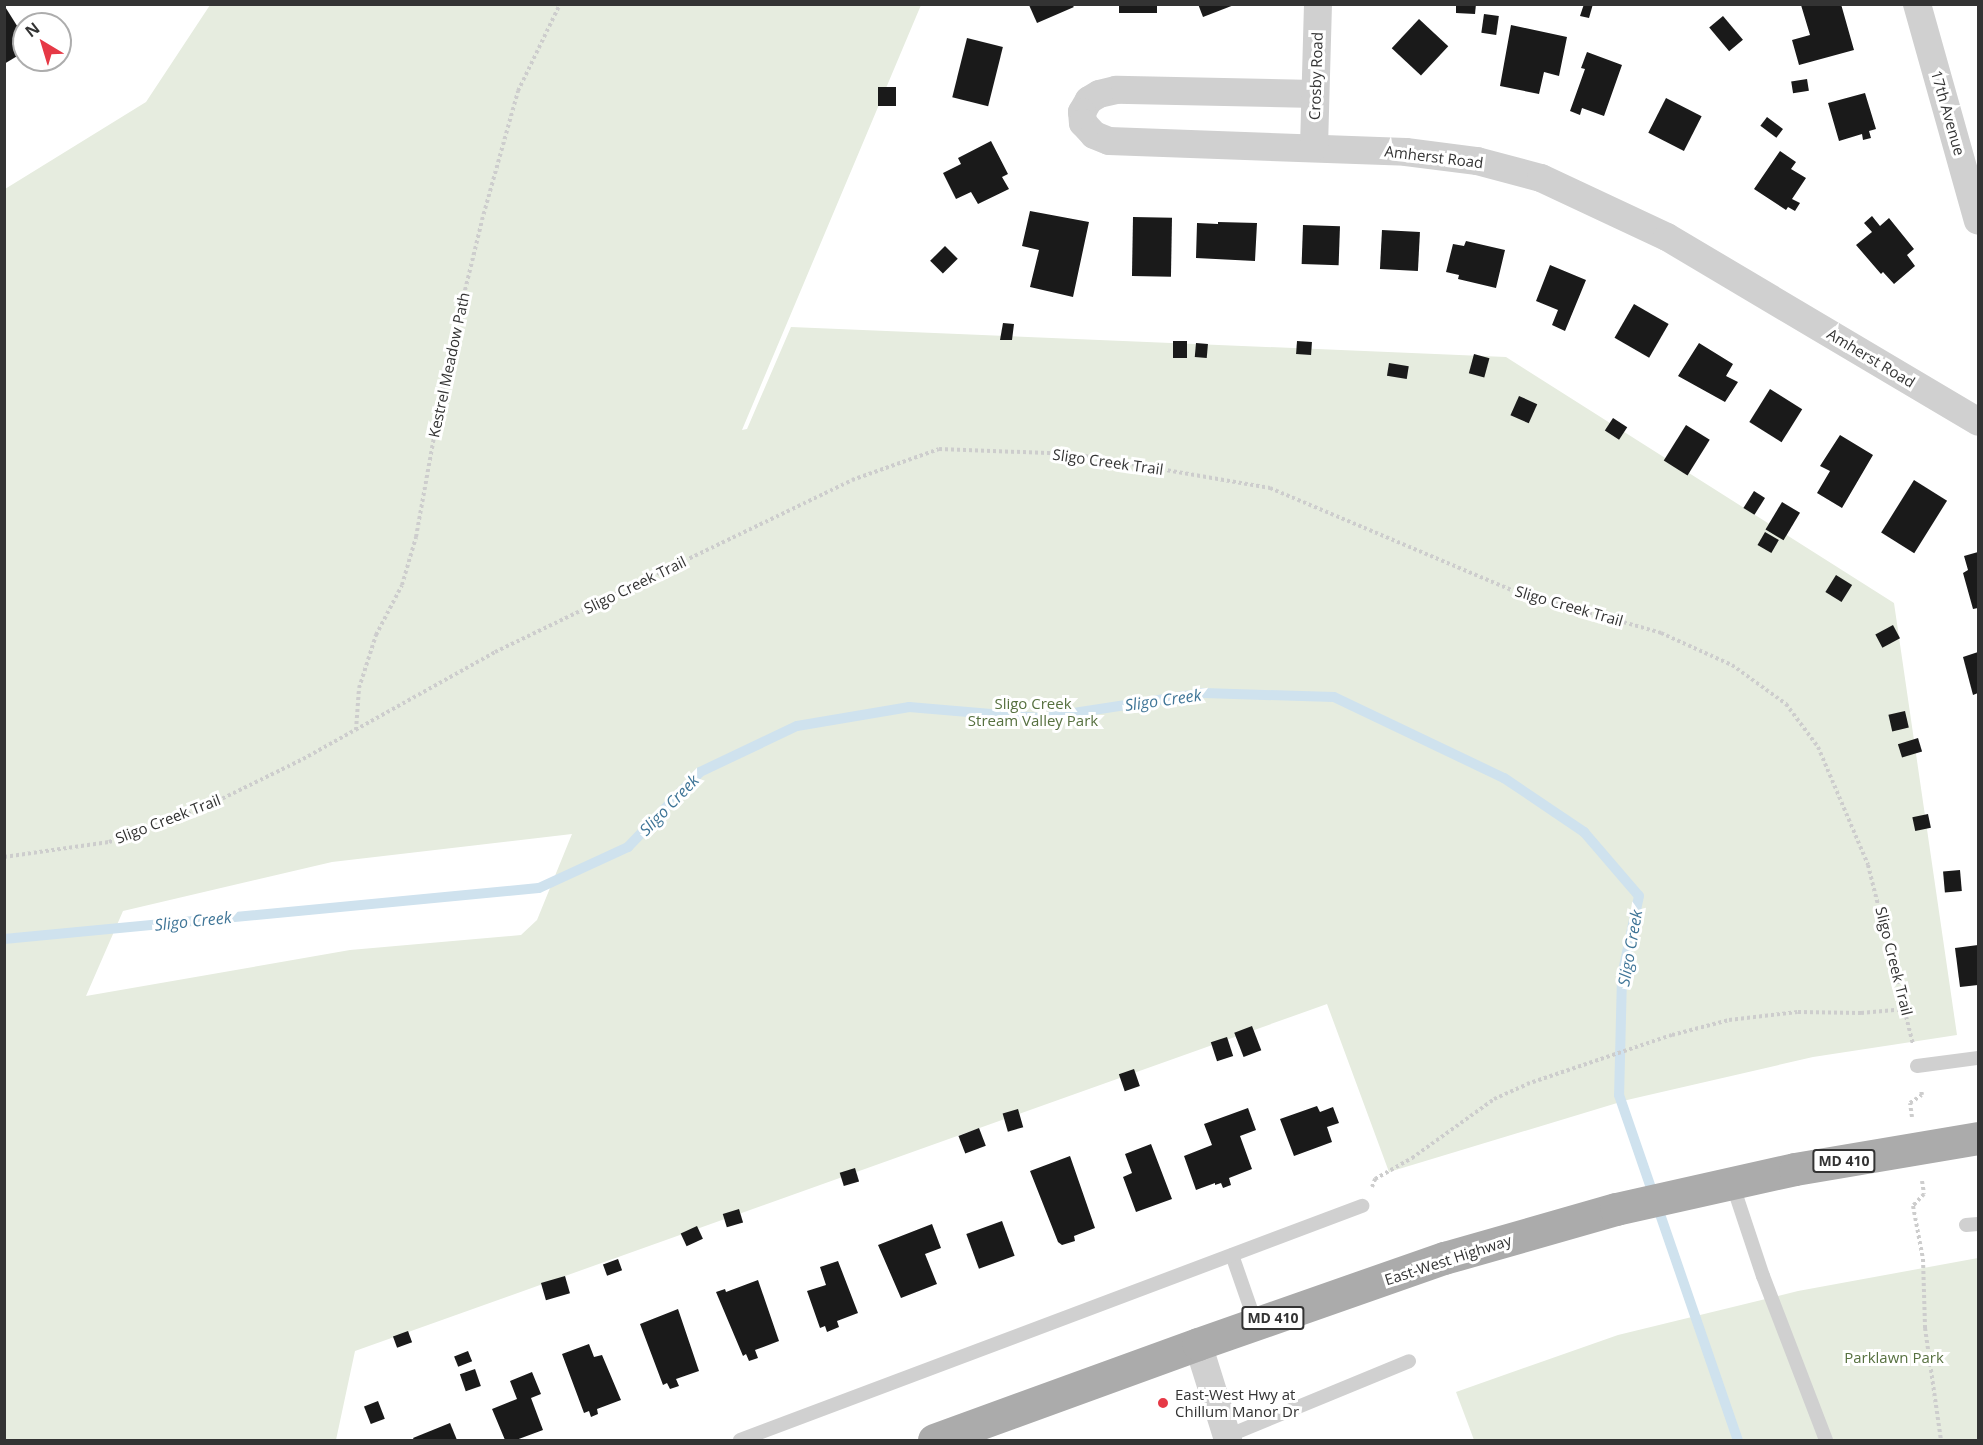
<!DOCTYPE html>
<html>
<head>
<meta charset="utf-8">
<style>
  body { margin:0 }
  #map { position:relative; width:1983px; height:1445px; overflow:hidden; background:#fff; font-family:"Open Sans",sans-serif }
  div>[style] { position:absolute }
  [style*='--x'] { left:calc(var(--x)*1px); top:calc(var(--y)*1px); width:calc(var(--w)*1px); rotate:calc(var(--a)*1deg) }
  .green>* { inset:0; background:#e6ecdf }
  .stream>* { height:10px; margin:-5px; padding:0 5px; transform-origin:5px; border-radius:5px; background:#cfe2ee }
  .building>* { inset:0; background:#1a1a1a; transform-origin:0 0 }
  .path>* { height:4px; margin-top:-2px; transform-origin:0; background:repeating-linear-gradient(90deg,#cdcdcd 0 3px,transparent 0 6px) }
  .service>* { height:14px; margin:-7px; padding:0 7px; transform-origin:7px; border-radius:7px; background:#d0d0d0 }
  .minor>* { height:28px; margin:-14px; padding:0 14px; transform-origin:14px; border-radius:14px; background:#d0d0d0 }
  .primary>* { height:33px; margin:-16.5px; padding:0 16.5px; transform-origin:16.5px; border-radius:16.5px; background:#ababab }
  .dots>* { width:16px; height:16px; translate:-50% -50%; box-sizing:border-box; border:3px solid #fff; border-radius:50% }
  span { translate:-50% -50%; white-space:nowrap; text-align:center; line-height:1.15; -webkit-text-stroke:6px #fff; paint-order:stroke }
  .shield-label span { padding:2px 4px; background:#fff; border:2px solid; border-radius:4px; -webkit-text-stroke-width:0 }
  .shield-label { font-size:14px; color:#333; font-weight:700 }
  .street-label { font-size:15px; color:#333 }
  .park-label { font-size:15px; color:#56703f }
  .poi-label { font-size:15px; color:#333 }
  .left { translate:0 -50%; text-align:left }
  .water-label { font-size:16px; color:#3f7597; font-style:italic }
  .frame { position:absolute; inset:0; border:6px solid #333; pointer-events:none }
  .north { position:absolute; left:12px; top:12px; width:60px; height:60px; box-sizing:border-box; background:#fff; border:2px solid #adadad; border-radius:50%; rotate:322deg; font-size:16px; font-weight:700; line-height:24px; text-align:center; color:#333 }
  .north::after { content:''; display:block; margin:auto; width:21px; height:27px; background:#e63946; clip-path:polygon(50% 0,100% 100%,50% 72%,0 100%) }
</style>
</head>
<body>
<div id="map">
  <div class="green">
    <i style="clip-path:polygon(evenodd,210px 5px,921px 5px,742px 430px,747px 429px,791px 327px,1506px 357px,1894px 603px,1957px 1035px,1813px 1057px,1627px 1100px,1389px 1172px,1327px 1004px,355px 1351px,336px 1440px,5px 1440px,5px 189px,146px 102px,210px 5px,572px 834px,537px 920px,521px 935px,350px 950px,86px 996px,123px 911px,332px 862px,572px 834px)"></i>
    <i style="clip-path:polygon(1978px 1258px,1978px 1440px,1474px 1440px,1456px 1392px,1618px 1335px,1798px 1291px)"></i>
  </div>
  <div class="stream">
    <i style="--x:4;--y:939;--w:537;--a:-5.45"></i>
    <i style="--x:539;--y:888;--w:98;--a:-24.7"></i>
    <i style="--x:628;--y:847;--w:104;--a:-46.2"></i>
    <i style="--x:700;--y:772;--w:107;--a:-25.4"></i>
    <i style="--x:797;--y:726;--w:114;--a:-9.6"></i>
    <i style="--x:909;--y:707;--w:132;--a:4.8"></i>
    <i style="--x:1041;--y:718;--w:165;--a:-8.7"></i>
    <i style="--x:1204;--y:693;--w:130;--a:1.8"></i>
    <i style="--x:1334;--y:697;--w:188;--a:25.5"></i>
    <i style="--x:1504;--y:778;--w:97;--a:34"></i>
    <i style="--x:1584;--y:832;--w:84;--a:49.3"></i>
    <i style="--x:1639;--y:896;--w:82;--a:102"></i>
    <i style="--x:1622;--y:976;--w:119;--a:91.4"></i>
    <i style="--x:1619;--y:1095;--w:365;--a:71"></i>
  </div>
  <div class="building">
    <i style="left:1119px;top:4px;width:38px;height:9px"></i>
    <i style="clip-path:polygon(1198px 4px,1234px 4px,1234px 5px,1203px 17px)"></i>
    <i style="clip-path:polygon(1456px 4px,1476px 4px,1475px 14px,1456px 13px)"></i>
    <i style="clip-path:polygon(1584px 4px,1593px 4px,1589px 18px,1580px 16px)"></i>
    <i style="clip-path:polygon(1841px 4px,1854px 50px,1799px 65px,1792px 40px,1810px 35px,1801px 5px)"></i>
    <i style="clip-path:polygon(4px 5px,24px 37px,24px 52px,4px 64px)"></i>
    <i style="clip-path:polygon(1029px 5px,1072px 5px,1074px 7px,1037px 23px)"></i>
    <i style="left:1484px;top:14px;width:15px;height:19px;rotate:8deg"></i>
    <i style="left:1723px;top:16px;width:31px;height:18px;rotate:50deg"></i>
    <i style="left:1419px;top:19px;width:40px;height:40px;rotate:43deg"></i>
    <i style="clip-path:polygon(1511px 25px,1567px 37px,1559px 76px,1544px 72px,1539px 94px,1500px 86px)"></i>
    <i style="left:967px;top:38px;width:37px;height:61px;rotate:14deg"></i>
    <i style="clip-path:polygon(1587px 52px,1622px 65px,1604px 116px,1582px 108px,1580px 115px,1570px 111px,1585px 69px,1581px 68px)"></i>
    <i style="left:1807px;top:79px;width:12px;height:16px;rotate:81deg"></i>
    <i style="left:878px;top:87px;width:18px;height:19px"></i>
    <i style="clip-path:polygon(1865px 93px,1876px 129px,1869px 131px,1871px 138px,1863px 140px,1862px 134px,1839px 141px,1828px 103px)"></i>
    <i style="left:1666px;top:98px;width:40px;height:39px;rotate:27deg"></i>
    <i style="left:1767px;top:117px;width:20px;height:11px;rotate:37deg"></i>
    <i style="clip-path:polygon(991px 141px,1008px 174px,1002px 177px,1009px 189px,978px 204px,971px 192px,956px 199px,943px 173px,961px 164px,958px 158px)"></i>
    <i style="clip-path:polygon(1780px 151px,1796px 162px,1791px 169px,1806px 178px,1792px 199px,1800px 203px,1795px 211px,1788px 207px,1786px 210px,1754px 189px)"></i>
    <i style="clip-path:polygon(1030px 211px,1089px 222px,1073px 297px,1030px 287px,1039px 250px,1022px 246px)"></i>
    <i style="clip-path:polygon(1872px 216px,1880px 226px,1889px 218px,1914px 249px,1907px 255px,1915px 266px,1894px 284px,1883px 272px,1881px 274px,1856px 245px,1872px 232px,1864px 223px)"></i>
    <i style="left:1133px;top:217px;width:39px;height:59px;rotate:1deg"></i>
    <i style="clip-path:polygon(1218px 222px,1257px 223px,1255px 261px,1196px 258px,1197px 223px,1218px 224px)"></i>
    <i style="left:1303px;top:225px;width:37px;height:39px;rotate:2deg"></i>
    <i style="left:1382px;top:230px;width:38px;height:39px;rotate:3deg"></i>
    <i style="clip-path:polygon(1466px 241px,1505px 250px,1496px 288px,1458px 279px,1459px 275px,1446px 272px,1453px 244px,1464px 246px)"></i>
    <i style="left:945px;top:246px;width:18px;height:21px;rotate:45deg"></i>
    <i style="clip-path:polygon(1550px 265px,1586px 280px,1565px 331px,1552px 325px,1558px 310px,1536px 301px)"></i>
    <i style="left:1634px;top:304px;width:40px;height:39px;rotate:30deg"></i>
    <i style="clip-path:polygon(1003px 323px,1014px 324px,1012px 340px,1000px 340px)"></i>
    <i style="left:1173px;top:341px;width:14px;height:17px"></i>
    <i style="left:1297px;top:341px;width:15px;height:13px;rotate:4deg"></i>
    <i style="left:1196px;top:343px;width:12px;height:14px;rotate:5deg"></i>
    <i style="clip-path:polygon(1699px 343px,1733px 364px,1726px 376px,1738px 382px,1725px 402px,1678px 376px)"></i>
    <i style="left:1474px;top:354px;width:16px;height:20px;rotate:15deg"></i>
    <i style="left:1389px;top:363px;width:20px;height:13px;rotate:9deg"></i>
    <i style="left:1770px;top:389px;width:38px;height:39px;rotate:32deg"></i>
    <i style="left:1519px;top:396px;width:20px;height:21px;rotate:24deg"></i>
    <i style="left:1613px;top:418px;width:17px;height:15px;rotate:33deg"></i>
    <i style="left:1686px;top:425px;width:28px;height:42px;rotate:32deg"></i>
    <i style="clip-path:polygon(1840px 435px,1873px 455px,1842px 508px,1817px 493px,1830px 471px,1820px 466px)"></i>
    <i style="left:1914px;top:480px;width:39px;height:62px;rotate:32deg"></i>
    <i style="left:1754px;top:491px;width:13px;height:20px;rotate:32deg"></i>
    <i style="left:1782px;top:502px;width:21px;height:32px;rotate:31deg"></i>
    <i style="left:1765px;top:532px;width:16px;height:15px;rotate:30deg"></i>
    <i style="clip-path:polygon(1978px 552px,1978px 608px,1973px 609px,1963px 573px,1968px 570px,1964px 556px)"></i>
    <i style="left:1836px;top:575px;width:19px;height:20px;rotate:32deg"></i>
    <i style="left:1893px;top:625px;width:15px;height:20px;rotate:62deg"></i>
    <i style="clip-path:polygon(1978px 652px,1978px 693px,1973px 695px,1963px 657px)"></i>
    <i style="left:1905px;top:711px;width:17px;height:17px;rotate:77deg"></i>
    <i style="left:1918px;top:738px;width:14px;height:21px;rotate:73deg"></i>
    <i style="left:1928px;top:814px;width:14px;height:16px;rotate:78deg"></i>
    <i style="left:1960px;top:870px;width:21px;height:17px;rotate:85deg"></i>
    <i style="clip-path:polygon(1978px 945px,1978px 985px,1960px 987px,1955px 948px)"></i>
    <i style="left:1252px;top:1026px;width:26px;height:19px;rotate:69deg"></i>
    <i style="left:1227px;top:1037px;width:20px;height:17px;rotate:72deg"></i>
    <i style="left:1134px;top:1069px;width:18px;height:16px;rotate:71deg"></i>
    <i style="clip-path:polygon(1317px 1106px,1320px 1112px,1333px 1107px,1339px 1123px,1327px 1127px,1332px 1142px,1294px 1156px,1280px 1119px)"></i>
    <i style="clip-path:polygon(1248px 1108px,1256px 1130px,1240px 1136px,1252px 1169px,1229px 1178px,1231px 1185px,1223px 1188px,1221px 1183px,1215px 1185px,1215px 1183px,1196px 1190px,1184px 1156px,1212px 1145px,1204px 1124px)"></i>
    <i style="left:1018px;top:1109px;width:19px;height:16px;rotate:74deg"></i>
    <i style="left:979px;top:1128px;width:19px;height:22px;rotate:69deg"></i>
    <i style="clip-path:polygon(1151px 1144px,1172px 1199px,1136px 1212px,1123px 1177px,1132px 1173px,1125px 1154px)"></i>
    <i style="clip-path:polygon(1070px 1156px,1095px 1228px,1074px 1236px,1075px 1241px,1062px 1245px,1058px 1242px,1030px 1171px)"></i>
    <i style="left:855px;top:1168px;width:14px;height:16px;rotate:73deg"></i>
    <i style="left:739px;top:1209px;width:14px;height:17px;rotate:73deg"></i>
    <i style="left:1002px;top:1221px;width:37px;height:38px;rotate:70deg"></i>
    <i style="clip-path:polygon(932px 1224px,941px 1248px,925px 1254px,937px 1284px,901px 1298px,878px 1245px)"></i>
    <i style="left:697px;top:1226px;width:14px;height:18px;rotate:65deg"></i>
    <i style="left:618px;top:1259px;width:12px;height:16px;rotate:70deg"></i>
    <i style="clip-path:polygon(838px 1261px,858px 1313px,837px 1321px,839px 1327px,827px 1332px,825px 1326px,820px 1328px,807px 1291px,826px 1285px,820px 1267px)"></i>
    <i style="left:565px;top:1276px;width:18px;height:25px;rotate:74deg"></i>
    <i style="clip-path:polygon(758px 1280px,779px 1341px,755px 1350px,758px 1358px,749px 1361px,746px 1354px,743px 1356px,716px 1292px,725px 1289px,726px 1292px)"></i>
    <i style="clip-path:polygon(678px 1309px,699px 1371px,676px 1379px,679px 1386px,670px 1389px,667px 1383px,663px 1385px,640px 1324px)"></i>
    <i style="left:408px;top:1331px;width:12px;height:16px;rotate:70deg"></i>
    <i style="clip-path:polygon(589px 1344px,594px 1357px,602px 1355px,621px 1400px,597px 1409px,598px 1414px,591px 1417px,589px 1411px,584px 1413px,562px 1354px)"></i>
    <i style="left:468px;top:1351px;width:11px;height:15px;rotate:68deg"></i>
    <i style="left:475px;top:1369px;width:18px;height:16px;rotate:71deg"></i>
    <i style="clip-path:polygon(532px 1372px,541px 1394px,531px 1398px,543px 1430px,516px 1440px,505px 1440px,492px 1409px,517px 1399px,510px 1381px)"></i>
    <i style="left:378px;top:1401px;width:19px;height:15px;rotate:69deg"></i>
    <i style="clip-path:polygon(450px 1423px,457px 1440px,414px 1440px,413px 1438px)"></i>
  </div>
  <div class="path">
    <i style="--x:356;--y:730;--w:42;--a:-85.9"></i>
    <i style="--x:359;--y:688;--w:56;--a:-72.2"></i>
    <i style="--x:376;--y:635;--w:56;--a:-62.5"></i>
    <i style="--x:402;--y:585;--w:50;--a:-73.7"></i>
    <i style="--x:416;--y:537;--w:180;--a:-79.8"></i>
    <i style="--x:448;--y:360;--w:144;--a:-76.3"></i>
    <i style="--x:482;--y:220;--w:134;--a:-74.4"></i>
    <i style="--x:518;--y:91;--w:97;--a:-64.2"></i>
    <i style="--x:4;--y:857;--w:106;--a:-8.1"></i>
    <i style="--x:109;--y:842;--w:98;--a:-19.7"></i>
    <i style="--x:201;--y:809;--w:114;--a:-26.1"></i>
    <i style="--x:303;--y:759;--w:220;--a:-29.1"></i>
    <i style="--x:495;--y:652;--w:396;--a:-25.7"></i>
    <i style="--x:852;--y:480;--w:92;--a:-19.6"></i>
    <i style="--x:939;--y:449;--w:134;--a:2.1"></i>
    <i style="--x:1073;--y:454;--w:200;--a:9.8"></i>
    <i style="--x:1270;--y:488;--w:265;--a:22.9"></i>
    <i style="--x:1514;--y:591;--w:153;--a:15.9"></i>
    <i style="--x:1661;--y:633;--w:78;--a:24.3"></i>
    <i style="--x:1732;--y:665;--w:67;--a:35.8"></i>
    <i style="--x:1786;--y:704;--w:54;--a:53.3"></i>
    <i style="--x:1818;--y:747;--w:128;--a:67"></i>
    <i style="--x:1868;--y:865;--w:185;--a:75.9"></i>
    <i style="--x:1912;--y:1117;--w:14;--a:-98"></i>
    <i style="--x:1910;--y:1103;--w:14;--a:-34"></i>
    <i style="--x:1922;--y:1095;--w:5;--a:-101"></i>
    <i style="--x:1922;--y:1181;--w:13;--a:81"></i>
    <i style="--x:1924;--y:1194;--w:16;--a:133"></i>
    <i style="--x:1913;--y:1206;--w:54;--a:79.3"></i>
    <i style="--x:1923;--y:1259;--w:69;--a:88.3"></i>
    <i style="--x:1925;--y:1328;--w:113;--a:81.9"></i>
    <i style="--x:1372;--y:1187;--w:9;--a:-69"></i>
    <i style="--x:1375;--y:1179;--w:43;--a:-29.6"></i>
    <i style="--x:1412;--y:1158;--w:101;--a:-35.7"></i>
    <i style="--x:1494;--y:1099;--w:36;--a:-24"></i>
    <i style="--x:1527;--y:1084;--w:153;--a:-18.7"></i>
    <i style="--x:1672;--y:1035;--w:59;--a:-14.7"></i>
    <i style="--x:1729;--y:1020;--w:69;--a:-6.6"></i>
    <i style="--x:1798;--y:1012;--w:63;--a:0.9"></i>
    <i style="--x:1861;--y:1013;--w:45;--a:-5.1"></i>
  </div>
  <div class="service">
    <i style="--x:1917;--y:1066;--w:62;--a:-7.5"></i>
    <i style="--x:1732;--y:1183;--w:98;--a:71.6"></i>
    <i style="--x:1763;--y:1276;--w:176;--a:69"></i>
    <i style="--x:1966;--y:1225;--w:12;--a:-5"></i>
    <i style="--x:1232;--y:1255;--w:73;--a:70.8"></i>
    <i style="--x:1225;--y:1437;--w:199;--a:-22.4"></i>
    <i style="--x:740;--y:1440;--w:665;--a:-20.62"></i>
  </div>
  <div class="minor">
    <i style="--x:1917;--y:4;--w:225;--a:74.3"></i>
    <i style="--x:1315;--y:94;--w:199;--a:-178.8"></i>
    <i style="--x:1116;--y:90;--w:17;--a:167"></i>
    <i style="--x:1099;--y:94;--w:12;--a:149"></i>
    <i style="--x:1089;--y:100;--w:14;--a:120"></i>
    <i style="--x:1082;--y:112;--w:11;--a:85"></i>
    <i style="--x:1083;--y:123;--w:16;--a:47"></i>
    <i style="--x:1094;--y:135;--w:16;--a:22"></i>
    <i style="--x:1109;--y:141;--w:297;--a:2.1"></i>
    <i style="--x:1406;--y:152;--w:72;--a:7.2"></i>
    <i style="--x:1477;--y:161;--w:66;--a:14.9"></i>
    <i style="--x:1541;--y:178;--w:139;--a:25.1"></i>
    <i style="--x:1667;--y:237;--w:362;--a:30.7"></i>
    <i style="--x:1314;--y:147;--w:143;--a:-88.4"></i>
    <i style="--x:1198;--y:1344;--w:101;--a:72.6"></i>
  </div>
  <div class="primary">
    <i style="--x:934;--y:1440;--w:281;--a:-20"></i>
    <i style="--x:1198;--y:1344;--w:261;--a:-19.3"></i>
    <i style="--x:1444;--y:1258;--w:179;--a:-15.9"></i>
    <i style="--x:1616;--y:1209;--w:183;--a:-12.6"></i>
    <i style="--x:1795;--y:1169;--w:186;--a:-9.6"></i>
  </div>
  <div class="dots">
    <i style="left:1163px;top:1403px;background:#e63946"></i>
  </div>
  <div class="shield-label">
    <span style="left:1844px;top:1161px">MD 410</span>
    <span style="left:1273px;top:1318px">MD 410</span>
  </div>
  <div class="street-label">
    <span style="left:1316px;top:76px;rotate:-88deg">Crosby Road</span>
    <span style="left:1948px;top:113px;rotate:74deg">17th Avenue</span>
    <span style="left:1434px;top:157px;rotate:7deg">Amherst Road</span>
    <span style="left:1871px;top:358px;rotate:31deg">Amherst Road</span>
    <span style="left:449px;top:365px;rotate:-78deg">Kestrel Meadow Path</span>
    <span style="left:1108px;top:462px;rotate:8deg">Sligo Creek Trail</span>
    <span style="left:635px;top:585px;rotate:-26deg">Sligo Creek Trail</span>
    <span style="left:1569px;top:606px;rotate:16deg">Sligo Creek Trail</span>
    <span style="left:168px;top:819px;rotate:-21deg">Sligo Creek Trail</span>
    <span style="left:1894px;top:961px;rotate:76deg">Sligo Creek Trail</span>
    <span style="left:1448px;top:1260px;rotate:-18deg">East-West Highway</span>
  </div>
  <div class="park-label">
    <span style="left:1033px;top:712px">Sligo Creek<br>Stream Valley Park</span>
    <span style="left:1894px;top:1358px">Parklawn Park</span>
  </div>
  <div class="poi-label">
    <span class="left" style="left:1175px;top:1403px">East-West Hwy at<br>Chillum Manor Dr</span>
  </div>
  <div class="water-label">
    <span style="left:1163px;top:700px;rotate:-8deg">Sligo Creek</span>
    <span style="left:669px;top:805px;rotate:-46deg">Sligo Creek</span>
    <span style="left:193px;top:921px;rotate:-6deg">Sligo Creek</span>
    <span style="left:1630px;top:948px;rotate:-80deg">Sligo Creek</span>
  </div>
  <div class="frame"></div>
  <div class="north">N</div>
</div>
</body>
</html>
